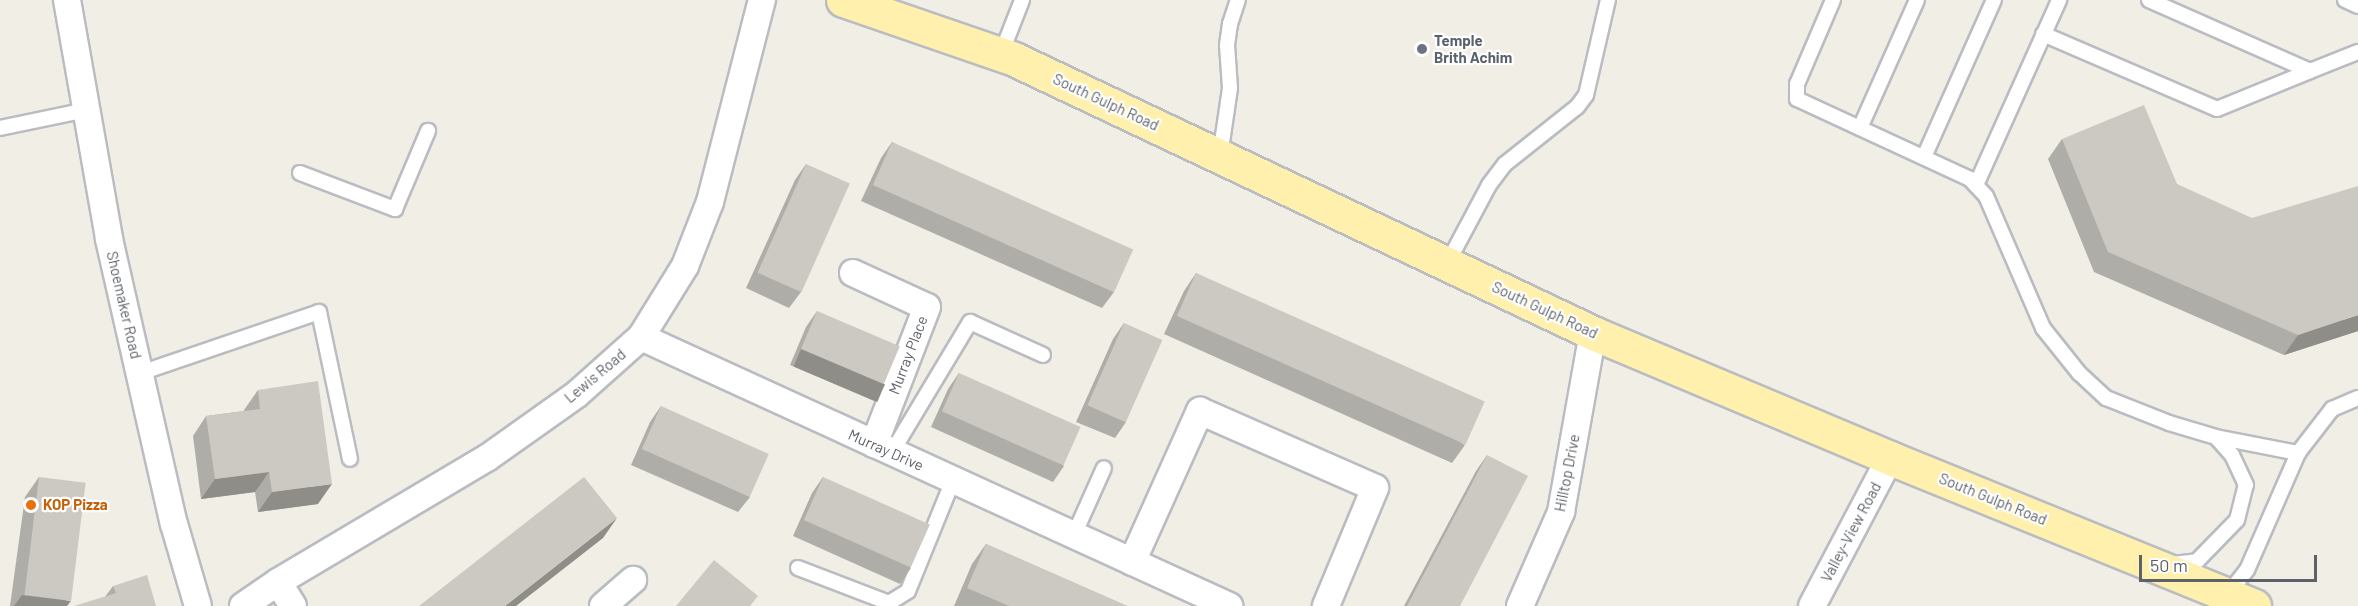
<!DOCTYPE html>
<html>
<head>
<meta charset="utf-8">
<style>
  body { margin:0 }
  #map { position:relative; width:2358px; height:606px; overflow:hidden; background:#f1eee6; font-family:Barlow,sans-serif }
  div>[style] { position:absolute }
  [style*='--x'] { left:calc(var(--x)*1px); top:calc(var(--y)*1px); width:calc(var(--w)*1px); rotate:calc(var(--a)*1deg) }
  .roads { filter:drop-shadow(2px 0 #b9bcc1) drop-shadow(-2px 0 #b9bcc1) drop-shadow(0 2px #b9bcc1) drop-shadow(0 -2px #b9bcc1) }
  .lane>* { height:14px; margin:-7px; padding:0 7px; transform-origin:7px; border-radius:7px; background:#fff }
  .street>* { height:26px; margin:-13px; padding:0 13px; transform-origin:13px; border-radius:13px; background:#fff }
  .primary>* { height:33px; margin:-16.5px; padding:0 16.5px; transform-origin:16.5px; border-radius:16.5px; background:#fff1ad }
  .wall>* { inset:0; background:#afada8 }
  .shaded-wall>* { inset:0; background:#8f8d88; transform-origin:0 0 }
  .building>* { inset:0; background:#ccc9c3; transform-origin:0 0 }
  .dots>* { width:16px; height:16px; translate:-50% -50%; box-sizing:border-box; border:3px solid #fff; border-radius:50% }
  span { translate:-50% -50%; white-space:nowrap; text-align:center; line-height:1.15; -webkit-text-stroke:4.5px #fff; paint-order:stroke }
  .worship-label { font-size:15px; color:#5b616d; font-weight:700 }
  .left { translate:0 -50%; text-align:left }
  .street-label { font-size:15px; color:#5d6268 }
  .food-label { font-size:15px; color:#c56008; font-weight:700 }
  .scale { position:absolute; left:2139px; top:555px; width:178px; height:27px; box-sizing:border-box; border:3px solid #5d6268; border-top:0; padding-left:8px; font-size:18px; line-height:21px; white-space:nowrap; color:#5d6268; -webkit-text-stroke:4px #fff; paint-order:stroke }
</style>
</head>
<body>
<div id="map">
  <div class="roads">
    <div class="lane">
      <i style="--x:1833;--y:0;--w:91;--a:113.2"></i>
      <i style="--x:1797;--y:84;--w:15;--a:90"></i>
      <i style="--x:1797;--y:99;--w:191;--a:24.8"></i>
      <i style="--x:1970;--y:179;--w:23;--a:47"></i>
      <i style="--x:1986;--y:196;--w:144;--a:66.6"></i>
      <i style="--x:2043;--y:328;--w:58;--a:51.3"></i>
      <i style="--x:2079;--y:373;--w:37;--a:43"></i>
      <i style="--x:2106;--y:398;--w:68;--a:21.6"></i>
      <i style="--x:2169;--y:423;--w:49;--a:16.6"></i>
      <i style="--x:2216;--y:437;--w:84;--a:11"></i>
      <i style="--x:2149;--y:0;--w:176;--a:23.8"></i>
      <i style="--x:2310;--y:71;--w:52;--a:-21.6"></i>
      <i style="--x:2345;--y:0;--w:14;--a:25"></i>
      <i style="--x:2043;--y:34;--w:189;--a:23.3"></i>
      <i style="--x:2217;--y:109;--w:100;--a:-22.2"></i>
      <i style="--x:1001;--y:54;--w:58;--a:-68.7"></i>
      <i style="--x:0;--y:128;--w:88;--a:-11.8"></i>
      <i style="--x:1860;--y:128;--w:140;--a:-66"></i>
      <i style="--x:1220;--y:156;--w:69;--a:-81.6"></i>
      <i style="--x:1230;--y:88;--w:43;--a:-94"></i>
      <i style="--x:1227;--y:45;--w:21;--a:-82"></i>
      <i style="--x:1230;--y:24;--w:25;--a:-72"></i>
      <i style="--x:1924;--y:157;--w:172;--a:-66"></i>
      <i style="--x:300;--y:173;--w:102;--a:20.8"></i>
      <i style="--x:395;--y:209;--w:85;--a:-67.1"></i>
      <i style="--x:1976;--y:185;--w:203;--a:-65.8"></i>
      <i style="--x:1447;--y:264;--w:89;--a:-62"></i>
      <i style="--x:1489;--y:185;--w:26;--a:-53"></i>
      <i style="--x:1505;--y:164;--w:92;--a:-38.4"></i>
      <i style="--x:1577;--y:107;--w:15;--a:-53"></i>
      <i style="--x:1586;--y:95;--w:98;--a:-77"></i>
      <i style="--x:140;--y:373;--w:189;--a:-18.8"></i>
      <i style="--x:319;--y:312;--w:150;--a:78.1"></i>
      <i style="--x:892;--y:452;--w:152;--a:-59"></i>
      <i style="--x:970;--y:322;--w:80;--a:24.3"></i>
      <i style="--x:1074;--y:535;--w:73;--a:-65.9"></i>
      <i style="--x:2173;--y:564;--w:24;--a:-7"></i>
      <i style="--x:2197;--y:561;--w:57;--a:-45.7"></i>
      <i style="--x:2237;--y:520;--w:36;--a:-76"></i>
      <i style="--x:2246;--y:485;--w:33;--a:-115"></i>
      <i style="--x:2232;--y:455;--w:24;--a:-132"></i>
      <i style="--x:798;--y:568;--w:97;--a:21"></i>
      <i style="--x:889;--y:603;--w:22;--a:-32"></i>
      <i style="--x:908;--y:591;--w:120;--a:-67.9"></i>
      <i style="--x:2228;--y:594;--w:31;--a:-52"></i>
      <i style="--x:2247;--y:570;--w:128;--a:-66.4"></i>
      <i style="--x:2298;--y:453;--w:56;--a:-52.3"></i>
      <i style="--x:2332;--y:409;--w:28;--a:-23"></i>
    </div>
    <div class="street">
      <i style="--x:67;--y:0;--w:243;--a:80"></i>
      <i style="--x:109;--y:239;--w:292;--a:77.2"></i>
      <i style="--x:174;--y:524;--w:85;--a:73.7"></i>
      <i style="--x:853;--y:273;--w:81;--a:24.7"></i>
      <i style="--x:927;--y:307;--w:147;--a:111.1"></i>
      <i style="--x:641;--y:337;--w:647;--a:24.58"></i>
      <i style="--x:1132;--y:562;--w:166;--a:-65.8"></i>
      <i style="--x:1200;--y:411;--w:191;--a:23.7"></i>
      <i style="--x:1375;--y:488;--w:128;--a:112.6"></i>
      <i style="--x:278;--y:582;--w:28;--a:58"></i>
      <i style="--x:243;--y:606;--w:42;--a:-34.4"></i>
      <i style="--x:278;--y:582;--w:243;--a:-30.7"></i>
      <i style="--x:487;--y:458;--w:110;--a:-35.4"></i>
      <i style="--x:577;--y:394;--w:86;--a:-41.7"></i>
      <i style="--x:641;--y:337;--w:84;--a:-58.2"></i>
      <i style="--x:685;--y:266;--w:69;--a:-68.7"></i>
      <i style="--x:710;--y:202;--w:209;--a:-75.6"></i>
      <i style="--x:603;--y:606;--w:40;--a:-41"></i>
      <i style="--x:1520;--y:606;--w:103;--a:-66.4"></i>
      <i style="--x:1561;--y:512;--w:182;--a:-79.9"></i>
      <i style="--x:1812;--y:606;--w:167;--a:-62.2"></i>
    </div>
    <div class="primary">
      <i style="--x:843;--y:0;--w:181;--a:19"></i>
      <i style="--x:1014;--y:59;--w:641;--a:25.32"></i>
      <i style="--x:1593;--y:333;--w:322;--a:22.8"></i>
      <i style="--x:1890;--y:458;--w:393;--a:22.1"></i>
    </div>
  </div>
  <div class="wall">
    <i style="clip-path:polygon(2062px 139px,2177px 184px,2358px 331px,2284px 355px,2094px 272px,2048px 159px)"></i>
    <i style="clip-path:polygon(892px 142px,1114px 292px,1102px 308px,861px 201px,881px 158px)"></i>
    <i style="clip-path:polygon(806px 164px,801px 292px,789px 308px,746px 288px,795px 180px)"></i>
    <i style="clip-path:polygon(1196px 273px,1465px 445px,1452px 463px,1164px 334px,1184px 291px)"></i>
    <i style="clip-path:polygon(817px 311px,885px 385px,874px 401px,790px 365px,806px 327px)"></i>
    <i style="clip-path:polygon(1124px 323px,1126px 422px,1115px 438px,1076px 422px,1113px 339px)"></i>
    <i style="clip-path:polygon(959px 373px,1064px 466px,1053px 482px,931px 427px,948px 389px)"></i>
    <i style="clip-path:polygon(258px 390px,318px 504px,258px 512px,255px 492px,201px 499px,193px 436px,206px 416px,244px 411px,244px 410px)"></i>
    <i style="clip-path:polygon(661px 406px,750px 497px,738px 512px,631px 465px,650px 422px)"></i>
    <i style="clip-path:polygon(1487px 455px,1460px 606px,1404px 606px,1476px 471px)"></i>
    <i style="clip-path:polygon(39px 477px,67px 606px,10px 606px,25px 497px)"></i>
    <i style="clip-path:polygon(823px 477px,911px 568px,900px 584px,793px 536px,812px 493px)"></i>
    <i style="clip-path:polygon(986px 544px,1127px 606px,954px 606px,972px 564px)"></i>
    <i style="clip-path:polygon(113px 586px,156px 606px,105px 597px)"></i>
  </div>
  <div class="shaded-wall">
    <i style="clip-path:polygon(2358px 315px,2358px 331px,2284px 355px,2298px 335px)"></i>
    <i style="left:801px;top:349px;width:91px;height:19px;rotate:23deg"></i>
    <i style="clip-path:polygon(269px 472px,255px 492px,201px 499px,215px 479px)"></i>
    <i style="clip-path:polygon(332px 484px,318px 504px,258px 512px,272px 492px)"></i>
    <i style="clip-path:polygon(617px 518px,603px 538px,516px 606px,505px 606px)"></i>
    <i style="clip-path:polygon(22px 595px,71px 601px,67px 606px,14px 606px)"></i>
  </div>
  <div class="building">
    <i style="clip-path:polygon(2144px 105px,2177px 184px,2252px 218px,2358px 186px,2358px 315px,2298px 335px,2108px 252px,2062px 139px)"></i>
    <i style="left:892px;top:142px;width:264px;height:47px;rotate:24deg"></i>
    <i style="left:806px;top:164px;width:48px;height:119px;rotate:24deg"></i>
    <i style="left:1196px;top:273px;width:316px;height:47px;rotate:24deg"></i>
    <i style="left:817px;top:311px;width:90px;height:41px;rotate:23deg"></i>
    <i style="left:1124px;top:323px;width:42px;height:90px;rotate:24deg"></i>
    <i style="left:959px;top:373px;width:133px;height:42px;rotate:24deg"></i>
    <i style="clip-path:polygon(318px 381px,332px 484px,272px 492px,269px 472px,215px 479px,206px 416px,260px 409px,258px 390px)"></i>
    <i style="left:661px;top:406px;width:118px;height:47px;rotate:24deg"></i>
    <i style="clip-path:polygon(1487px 455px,1528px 476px,1460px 606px,1407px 606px)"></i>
    <i style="left:39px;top:477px;width:47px;height:119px;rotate:7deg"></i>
    <i style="clip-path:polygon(584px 477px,617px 518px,505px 606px,419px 606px)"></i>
    <i style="left:823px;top:477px;width:117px;height:47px;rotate:24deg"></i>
    <i style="clip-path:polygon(986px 544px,1127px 606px,1009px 606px,967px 588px)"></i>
    <i style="clip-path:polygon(714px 560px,758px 596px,750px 606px,676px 606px)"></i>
    <i style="clip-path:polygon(147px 575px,156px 606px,74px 606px,116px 593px,113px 586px)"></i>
  </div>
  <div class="dots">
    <i style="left:1422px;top:49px;background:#6b7280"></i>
    <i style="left:31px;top:505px;background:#e8710a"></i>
  </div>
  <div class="worship-label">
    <span class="left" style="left:1434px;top:49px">Temple<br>Brith Achim</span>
  </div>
  <div class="street-label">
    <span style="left:1106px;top:102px;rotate:25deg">South Gulph Road</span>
    <span style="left:124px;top:305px;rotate:77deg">Shoemaker Road</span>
    <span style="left:1545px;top:310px;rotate:25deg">South Gulph Road</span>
    <span style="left:908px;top:355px;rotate:-69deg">Murray Place</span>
    <span style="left:595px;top:376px;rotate:-40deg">Lewis Road</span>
    <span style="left:886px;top:450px;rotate:24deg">Murray Drive</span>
    <span style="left:1567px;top:473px;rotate:-79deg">Hilltop Drive</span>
    <span style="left:1993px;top:499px;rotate:22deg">South Gulph Road</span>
    <span style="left:1851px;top:532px;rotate:-62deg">Valley-View Road</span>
  </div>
  <div class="food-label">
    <span class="left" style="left:43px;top:505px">KOP Pizza</span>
  </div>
  <div class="scale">50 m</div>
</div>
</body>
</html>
